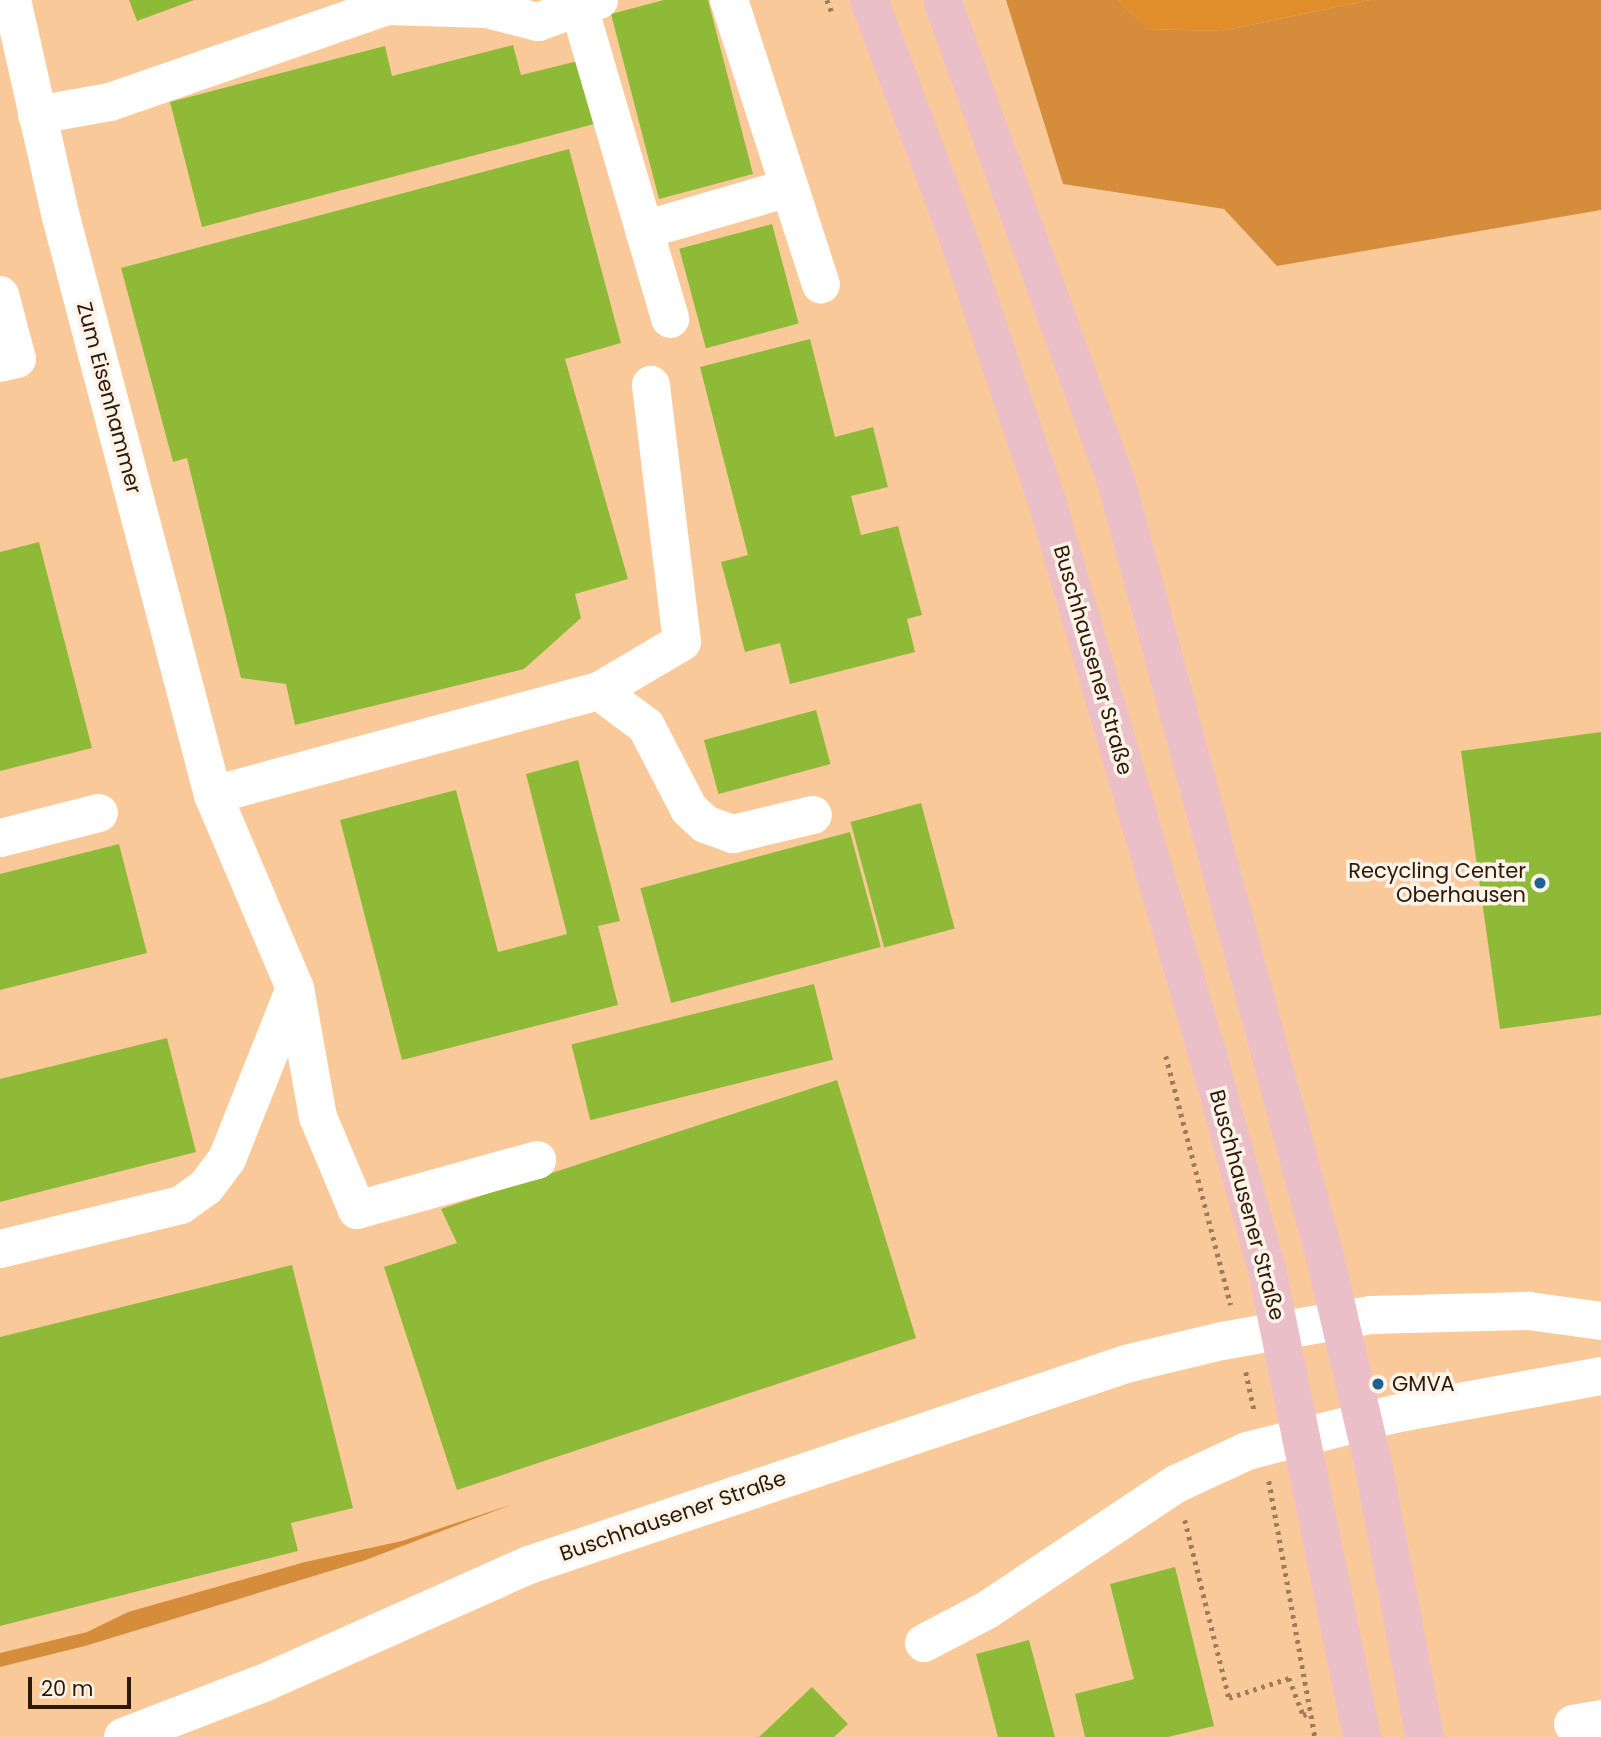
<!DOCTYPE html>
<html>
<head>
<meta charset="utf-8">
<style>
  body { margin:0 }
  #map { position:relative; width:1601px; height:1737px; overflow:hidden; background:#fac99a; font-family:Poppins,sans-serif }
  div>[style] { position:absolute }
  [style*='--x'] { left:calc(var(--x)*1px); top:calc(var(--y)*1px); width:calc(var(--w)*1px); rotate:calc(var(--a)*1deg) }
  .green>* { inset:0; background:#e08e2b }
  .forest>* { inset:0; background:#d58d3c }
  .building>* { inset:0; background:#8fba38; transform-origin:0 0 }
  .path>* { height:4.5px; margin-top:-2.25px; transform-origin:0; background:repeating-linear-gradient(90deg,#9f7c59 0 3.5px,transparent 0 8.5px) }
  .minor>* { height:38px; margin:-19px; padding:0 19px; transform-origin:19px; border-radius:19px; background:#fff }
  .major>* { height:38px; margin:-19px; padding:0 19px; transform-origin:19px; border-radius:19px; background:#ebbfc8 }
  .dots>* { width:19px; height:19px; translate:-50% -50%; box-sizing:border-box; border:4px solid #fdf3e9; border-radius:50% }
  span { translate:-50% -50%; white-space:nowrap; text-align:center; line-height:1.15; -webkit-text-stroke:7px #fdf3e9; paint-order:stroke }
  .street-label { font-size:21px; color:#2c1a07 }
  .poi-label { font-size:21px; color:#2c1a07 }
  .right { translate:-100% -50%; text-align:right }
  .left { translate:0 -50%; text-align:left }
  .scale { position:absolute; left:28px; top:1677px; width:103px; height:32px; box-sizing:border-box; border:4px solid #2c1a07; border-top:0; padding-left:9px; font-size:21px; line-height:24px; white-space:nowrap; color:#2c1a07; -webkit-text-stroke:5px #fdf3e9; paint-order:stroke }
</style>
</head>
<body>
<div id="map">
  <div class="green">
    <i style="clip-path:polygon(1118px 0,1370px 0,1221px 31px,1146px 29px)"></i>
  </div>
  <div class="forest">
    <i style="clip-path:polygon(1006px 0,1118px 0,1147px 29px,1221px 31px,1370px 0,1601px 0,1601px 210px,1277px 266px,1224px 209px,1063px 184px)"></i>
    <i style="clip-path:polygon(513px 1504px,363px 1561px,85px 1646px,0 1667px,0 1653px,87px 1632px,128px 1612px,305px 1562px,402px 1541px)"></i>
  </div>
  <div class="building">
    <i style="clip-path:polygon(129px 0,194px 0,137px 21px)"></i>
    <i style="clip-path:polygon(664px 0,708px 0,753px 174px,659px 199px,611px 14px)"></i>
    <i style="clip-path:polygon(513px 45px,521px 75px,582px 60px,598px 123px,202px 227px,170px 102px,385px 46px,392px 76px)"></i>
    <i style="clip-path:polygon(569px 149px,621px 343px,565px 359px,628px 579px,575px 594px,581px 618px,524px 669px,295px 725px,286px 684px,241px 678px,187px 458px,173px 462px,121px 268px)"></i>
    <i style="left:772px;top:224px;width:103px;height:96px;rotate:75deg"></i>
    <i style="clip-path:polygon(810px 339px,835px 437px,873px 427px,888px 487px,851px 496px,861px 535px,898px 526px,922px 615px,907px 619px,915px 652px,790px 684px,780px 643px,745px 652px,721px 562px,748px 555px,700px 367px)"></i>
    <i style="clip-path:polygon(39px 542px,92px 748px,0 771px,0 552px)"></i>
    <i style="left:816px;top:710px;width:56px;height:116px;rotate:75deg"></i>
    <i style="clip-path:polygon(1601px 732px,1601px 1015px,1500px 1029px,1461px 751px)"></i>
    <i style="clip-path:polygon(578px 760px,620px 921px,598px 926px,618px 1005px,402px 1060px,340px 820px,456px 790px,498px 952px,567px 934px,526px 774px)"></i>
    <i style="left:921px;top:803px;width:130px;height:73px;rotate:75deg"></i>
    <i style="left:850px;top:832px;width:119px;height:217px;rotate:75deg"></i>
    <i style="clip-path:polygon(119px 844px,147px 953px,0 990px,0 874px)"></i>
    <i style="left:814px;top:984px;width:78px;height:250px;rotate:76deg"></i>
    <i style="clip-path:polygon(167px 1038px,196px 1152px,0 1202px,0 1079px)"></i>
    <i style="clip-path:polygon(837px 1080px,916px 1338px,457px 1490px,384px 1267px,457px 1243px,441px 1209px)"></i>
    <i style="clip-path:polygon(292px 1265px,353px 1508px,291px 1523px,298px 1551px,0 1626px,0 1337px)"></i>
    <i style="clip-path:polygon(1175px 1567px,1214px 1726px,1168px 1737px,1085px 1737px,1075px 1694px,1134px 1679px,1110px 1584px)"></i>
    <i style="clip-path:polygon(1029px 1640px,1055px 1737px,998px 1737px,976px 1654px)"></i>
    <i style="clip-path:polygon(812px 1687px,848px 1724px,834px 1737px,759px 1737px)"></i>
  </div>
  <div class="path">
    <i style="--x:827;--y:0;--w:16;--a:68"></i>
    <i style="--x:1166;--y:1056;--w:257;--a:75.4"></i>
    <i style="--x:1246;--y:1372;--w:40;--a:78"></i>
    <i style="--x:1269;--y:1481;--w:260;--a:79.8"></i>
    <i style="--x:1185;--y:1520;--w:183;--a:76.1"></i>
    <i style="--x:1229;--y:1698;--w:63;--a:-18.4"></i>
    <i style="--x:1289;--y:1678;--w:40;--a:69"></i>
    <i style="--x:1303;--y:1715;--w:7;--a:-16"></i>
  </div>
  <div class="minor">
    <i style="--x:12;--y:0;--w:222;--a:77.3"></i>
    <i style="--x:61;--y:217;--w:598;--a:75.27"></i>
    <i style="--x:213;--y:795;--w:400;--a:-15.1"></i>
    <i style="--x:599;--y:691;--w:96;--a:-30.6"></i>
    <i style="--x:682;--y:642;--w:259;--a:-96.9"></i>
    <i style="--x:729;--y:0;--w:299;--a:72.1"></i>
    <i style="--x:579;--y:7;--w:325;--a:73.7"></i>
    <i style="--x:37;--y:115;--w:74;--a:-10.1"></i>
    <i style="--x:110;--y:102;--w:294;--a:-19.1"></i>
    <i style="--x:388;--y:6;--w:99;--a:1.7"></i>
    <i style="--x:487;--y:9;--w:53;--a:14.3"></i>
    <i style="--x:538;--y:22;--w:65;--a:-19.8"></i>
    <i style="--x:644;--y:230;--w:151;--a:-16.2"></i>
    <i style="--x:0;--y:295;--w:66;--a:75.1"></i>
    <i style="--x:17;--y:359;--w:17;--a:167"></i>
    <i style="--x:599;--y:691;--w:59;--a:36.7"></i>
    <i style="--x:646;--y:726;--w:93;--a:62.6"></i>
    <i style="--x:689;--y:809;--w:22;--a:43"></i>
    <i style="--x:705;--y:824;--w:30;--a:20"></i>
    <i style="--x:733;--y:834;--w:82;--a:-13.4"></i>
    <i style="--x:213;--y:795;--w:210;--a:67"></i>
    <i style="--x:295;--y:988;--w:131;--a:79.9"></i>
    <i style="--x:318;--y:1117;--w:101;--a:67.2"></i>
    <i style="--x:357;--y:1210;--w:187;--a:-15.5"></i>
    <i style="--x:0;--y:838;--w:102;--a:-14.2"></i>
    <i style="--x:0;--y:1249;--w:186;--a:-13.7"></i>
    <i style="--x:181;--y:1205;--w:31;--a:-36"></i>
    <i style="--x:206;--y:1187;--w:35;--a:-53"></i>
    <i style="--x:227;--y:1159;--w:184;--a:-68.3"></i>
    <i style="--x:924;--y:1643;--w:71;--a:-27.6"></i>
    <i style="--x:987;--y:1610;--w:227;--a:-33.7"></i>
    <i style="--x:1176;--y:1484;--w:78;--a:-24.9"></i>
    <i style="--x:1247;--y:1451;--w:152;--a:-14.1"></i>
    <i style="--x:1394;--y:1414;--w:210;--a:-10.4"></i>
    <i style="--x:1573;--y:1724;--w:28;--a:-10"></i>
    <i style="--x:123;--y:1737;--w:153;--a:-21"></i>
    <i style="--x:266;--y:1682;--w:288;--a:-24"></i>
    <i style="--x:529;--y:1565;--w:630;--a:-18.61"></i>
    <i style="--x:1126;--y:1364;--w:99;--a:-13.5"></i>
    <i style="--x:1222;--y:1341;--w:151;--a:-9.9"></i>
    <i style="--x:1371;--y:1315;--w:158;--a:-1.5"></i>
    <i style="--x:1529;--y:1311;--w:73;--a:7.9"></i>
  </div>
  <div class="major">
    <i style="--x:869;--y:0;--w:256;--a:69.4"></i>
    <i style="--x:959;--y:240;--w:280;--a:71.4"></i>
    <i style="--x:1048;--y:505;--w:574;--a:73.81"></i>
    <i style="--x:1208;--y:1056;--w:222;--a:74.6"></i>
    <i style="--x:1267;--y:1270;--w:477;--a:78.5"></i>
    <i style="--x:942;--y:0;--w:515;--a:70.12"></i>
    <i style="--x:1117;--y:484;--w:800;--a:74.94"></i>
    <i style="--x:1325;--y:1257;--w:212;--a:76.9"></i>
    <i style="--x:1373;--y:1463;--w:279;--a:79.3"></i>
  </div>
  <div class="dots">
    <i style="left:1540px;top:883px;background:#1b6195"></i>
    <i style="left:1378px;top:1384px;background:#1b6195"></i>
  </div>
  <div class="street-label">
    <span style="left:109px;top:398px;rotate:75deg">Zum Eisenhammer</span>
    <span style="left:1093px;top:660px;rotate:74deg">Buschhausener Straße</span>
    <span style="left:1247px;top:1205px;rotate:75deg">Buschhausener Straße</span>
    <span style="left:673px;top:1516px;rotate:-19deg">Buschhausener Straße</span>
  </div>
  <div class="poi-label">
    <span class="right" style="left:1526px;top:883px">Recycling Center<br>Oberhausen</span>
    <span class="left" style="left:1392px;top:1384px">GMVA</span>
  </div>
  <div class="scale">20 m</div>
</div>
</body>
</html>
